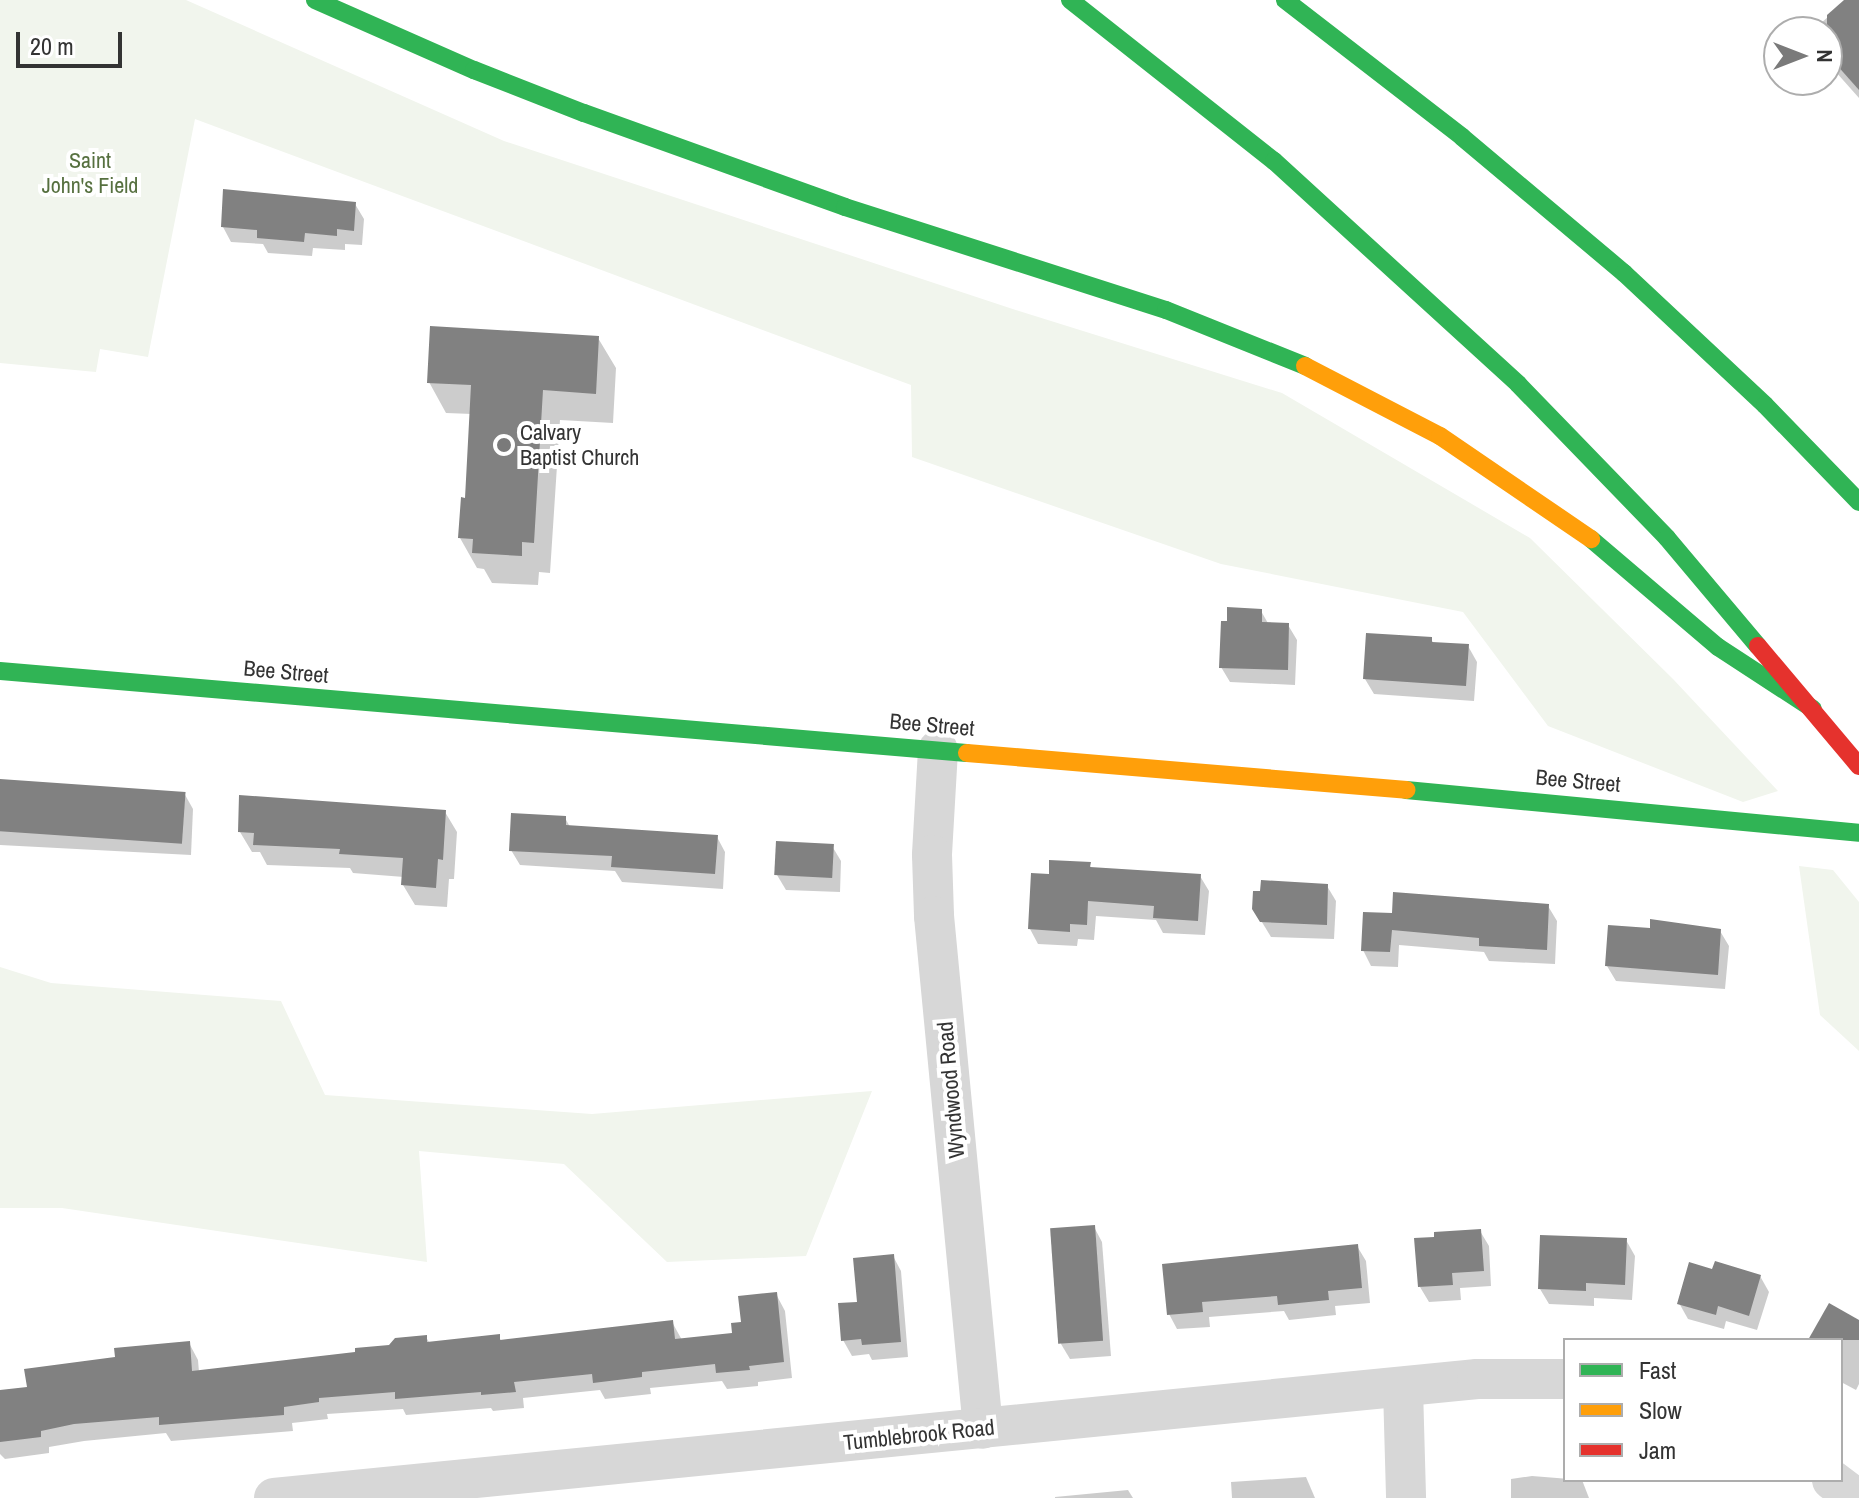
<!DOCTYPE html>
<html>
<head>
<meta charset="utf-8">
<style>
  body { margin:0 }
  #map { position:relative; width:1859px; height:1498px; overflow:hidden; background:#fff; font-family:"Archivo Narrow",sans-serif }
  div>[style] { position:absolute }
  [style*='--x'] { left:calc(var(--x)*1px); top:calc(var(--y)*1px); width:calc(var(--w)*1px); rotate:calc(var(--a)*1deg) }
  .green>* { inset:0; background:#f1f5ed }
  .shadow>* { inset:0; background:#0003 }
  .building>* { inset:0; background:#818181; transform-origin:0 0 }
  .street>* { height:40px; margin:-20px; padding:0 20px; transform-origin:20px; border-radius:20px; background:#d7d7d7 }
  .fast>* { height:18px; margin:-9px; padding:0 9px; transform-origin:9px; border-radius:9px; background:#30b455 }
  .slow>* { height:18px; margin:-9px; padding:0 9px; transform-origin:9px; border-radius:9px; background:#ff9f0a }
  .jam>* { height:18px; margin:-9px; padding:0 9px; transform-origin:9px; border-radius:9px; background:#e5322d }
  .dots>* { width:22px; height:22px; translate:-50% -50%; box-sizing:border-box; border:4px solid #fff; border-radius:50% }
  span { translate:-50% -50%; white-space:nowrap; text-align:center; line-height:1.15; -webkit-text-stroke:8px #fff; paint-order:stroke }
  .park-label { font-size:22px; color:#56703f }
  .poi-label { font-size:22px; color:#333 }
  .left { translate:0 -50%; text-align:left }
  .street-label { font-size:22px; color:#333 }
  .legend { position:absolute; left:1563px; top:1338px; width:280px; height:144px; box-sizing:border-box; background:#fff; border:2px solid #adadad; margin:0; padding:10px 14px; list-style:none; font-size:24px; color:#333 }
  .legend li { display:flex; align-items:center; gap:16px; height:40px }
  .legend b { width:40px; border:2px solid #adadad }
  .north { position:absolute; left:1763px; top:16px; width:80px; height:80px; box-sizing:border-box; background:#fff; border:2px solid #adadad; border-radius:50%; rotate:90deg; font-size:22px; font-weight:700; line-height:32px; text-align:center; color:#333 }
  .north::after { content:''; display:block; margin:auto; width:28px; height:36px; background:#7a7a7a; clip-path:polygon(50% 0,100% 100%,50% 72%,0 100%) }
  .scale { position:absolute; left:16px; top:32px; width:106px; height:36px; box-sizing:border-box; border:4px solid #333; border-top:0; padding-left:10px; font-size:24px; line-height:28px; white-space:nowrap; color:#333; -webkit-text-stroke:6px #fff; paint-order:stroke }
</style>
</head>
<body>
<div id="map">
  <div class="green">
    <i style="clip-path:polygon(0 0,186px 0,504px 141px,1019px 311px,1282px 393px,1530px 538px,1673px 679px,1778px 791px,1743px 802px,1548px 726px,1463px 612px,1221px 564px,912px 457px,911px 385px,195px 119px,148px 357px,100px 349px,96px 372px,0 363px)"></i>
    <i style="clip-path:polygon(1799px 866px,1833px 870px,1859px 902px,1859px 1051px,1820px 1015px)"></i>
    <i style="clip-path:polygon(0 967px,51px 983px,281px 1001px,325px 1095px,592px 1114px,872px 1091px,806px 1256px,667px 1262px,564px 1164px,419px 1151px,427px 1262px,62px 1208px,0 1208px)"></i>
  </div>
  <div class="shadow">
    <i style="clip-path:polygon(1847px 0,1859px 0,1859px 98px,1827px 62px,1827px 32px,1811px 32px)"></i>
    <i style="clip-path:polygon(355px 204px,364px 219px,362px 245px,345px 244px,345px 250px,313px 248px,312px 256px,268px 253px,263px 244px,231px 242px,223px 227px)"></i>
    <i style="clip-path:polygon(598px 338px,616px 368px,613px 423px,560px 420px,550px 573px,539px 572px,538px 585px,492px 583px,484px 569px,477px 568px,460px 538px,467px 500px,472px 414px,446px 413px,429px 382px)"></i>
    <i style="clip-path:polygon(1261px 611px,1269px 625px,1288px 625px,1297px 640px,1295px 685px,1230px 682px,1221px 667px)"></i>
    <i style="clip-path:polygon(1431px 639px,1434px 644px,1468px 646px,1477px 662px,1474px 701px,1374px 694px,1365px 679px)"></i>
    <i style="clip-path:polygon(0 782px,184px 793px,193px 809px,191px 855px,0 845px)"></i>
    <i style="clip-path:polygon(445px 812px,457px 832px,454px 879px,449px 879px,447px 907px,415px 905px,403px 885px,404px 877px,353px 873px,350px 868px,267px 865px,260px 852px,252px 852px,240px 832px)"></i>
    <i style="clip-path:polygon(565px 818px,570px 827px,717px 837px,725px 852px,723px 889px,622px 882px,615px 871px,520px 865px,511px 850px)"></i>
    <i style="clip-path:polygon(832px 846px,841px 861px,840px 892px,786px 890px,777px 875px)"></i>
    <i style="clip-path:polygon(1089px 864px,1092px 869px,1200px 876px,1209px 891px,1205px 935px,1163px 933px,1156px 920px,1096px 916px,1094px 940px,1078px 939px,1077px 946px,1038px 944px,1030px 929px,1050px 876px)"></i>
    <i style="clip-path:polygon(1327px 886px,1336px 901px,1334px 939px,1271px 937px,1254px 909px)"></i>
    <i style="clip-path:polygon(1548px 906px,1557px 921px,1555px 964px,1489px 961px,1484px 952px,1399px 945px,1398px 967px,1371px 966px,1363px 950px,1394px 916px)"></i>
    <i style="clip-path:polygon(1652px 921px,1720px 931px,1729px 946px,1725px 989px,1616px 981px,1607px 966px,1652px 930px)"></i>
    <i style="clip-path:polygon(1094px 1227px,1102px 1242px,1111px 1356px,1070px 1359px,1061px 1344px)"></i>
    <i style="clip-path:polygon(1480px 1231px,1489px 1246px,1491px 1286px,1460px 1288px,1461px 1300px,1429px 1302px,1420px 1287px)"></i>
    <i style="clip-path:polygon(1626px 1240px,1635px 1256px,1632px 1300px,1594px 1298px,1594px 1306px,1549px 1304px,1540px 1289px)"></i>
    <i style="clip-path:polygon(1357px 1246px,1366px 1261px,1370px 1303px,1335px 1306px,1336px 1315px,1289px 1320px,1284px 1311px,1209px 1317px,1210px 1327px,1177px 1329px,1169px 1314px)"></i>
    <i style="clip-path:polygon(893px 1256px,901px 1271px,908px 1357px,872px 1360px,869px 1354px,852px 1356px,843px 1340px,860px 1303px)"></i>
    <i style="clip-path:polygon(1714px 1272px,1760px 1276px,1769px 1292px,1757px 1330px,1726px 1321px,1724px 1329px,1688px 1319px,1679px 1303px)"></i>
    <i style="clip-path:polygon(776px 1294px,785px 1311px,792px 1378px,758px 1382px,758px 1386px,727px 1389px,722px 1381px,650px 1388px,651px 1394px,605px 1399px,600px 1390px,523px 1398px,524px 1408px,493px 1411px,491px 1408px,406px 1415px,403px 1409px,327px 1414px,328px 1419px,292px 1423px,293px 1431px,171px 1441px,166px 1433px,84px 1441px,49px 1447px,49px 1453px,5px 1459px,0 1454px,0 1391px,29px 1389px,117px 1359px,189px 1343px,198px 1360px,199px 1372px,357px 1353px,426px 1337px,430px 1344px,499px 1337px,502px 1342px,672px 1322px,682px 1340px,734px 1334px)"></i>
    <i style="clip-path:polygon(1859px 1322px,1859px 1384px,1856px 1390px,1841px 1382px,1841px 1340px,1810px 1340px)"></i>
    <i style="clip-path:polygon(1532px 1476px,1582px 1480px,1589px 1498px,1511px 1498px,1511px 1479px)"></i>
    <i style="clip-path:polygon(1306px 1477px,1315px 1498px,1232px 1498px,1231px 1482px)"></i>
    <i style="clip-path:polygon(1128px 1490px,1133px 1498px,1055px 1498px,1055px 1497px)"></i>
  </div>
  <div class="building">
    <i style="clip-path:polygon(1844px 0,1859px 0,1859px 90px,1827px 54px,1827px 15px)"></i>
    <i style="clip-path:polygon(223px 189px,356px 202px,354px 231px,337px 229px,337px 236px,305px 233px,304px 242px,257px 238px,257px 230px,221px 227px)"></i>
    <i style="clip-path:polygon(430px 326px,599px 336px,596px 394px,543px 390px,534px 543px,522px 542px,522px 556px,472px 553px,473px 539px,458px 538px,461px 497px,465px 498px,471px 385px,427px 383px)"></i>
    <i style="clip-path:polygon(1227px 607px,1262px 609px,1262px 622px,1289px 623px,1288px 670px,1219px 668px,1221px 621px,1227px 621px)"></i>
    <i style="clip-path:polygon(1366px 633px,1432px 637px,1432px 642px,1469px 644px,1466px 686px,1363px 679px)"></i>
    <i style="left:0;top:779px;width:186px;height:52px;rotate:4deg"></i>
    <i style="clip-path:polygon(239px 795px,446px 810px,443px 860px,438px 859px,436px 888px,401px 885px,403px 858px,339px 854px,340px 849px,253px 845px,254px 833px,238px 832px)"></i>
    <i style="clip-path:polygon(511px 813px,566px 816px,566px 825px,718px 835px,715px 874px,611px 867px,612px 856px,509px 851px)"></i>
    <i style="left:776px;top:841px;width:58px;height:34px;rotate:3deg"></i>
    <i style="clip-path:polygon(1049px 860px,1091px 862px,1090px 867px,1201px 874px,1198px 921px,1153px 918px,1154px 906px,1088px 901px,1087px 925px,1070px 924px,1070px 932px,1028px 929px,1031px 873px,1049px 874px)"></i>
    <i style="clip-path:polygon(1261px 880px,1328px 884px,1327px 925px,1260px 922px,1252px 909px,1253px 891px,1260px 891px)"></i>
    <i style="clip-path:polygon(1393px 892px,1549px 904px,1547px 950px,1479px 946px,1479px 938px,1392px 930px,1390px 952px,1361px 951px,1363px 912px,1392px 913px)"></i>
    <i style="clip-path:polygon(1650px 919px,1721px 929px,1718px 975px,1605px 966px,1608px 925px,1650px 928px)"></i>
    <i style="left:1095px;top:1225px;width:116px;height:45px;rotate:86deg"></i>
    <i style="clip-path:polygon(1481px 1229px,1484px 1271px,1452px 1273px,1453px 1285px,1418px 1287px,1414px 1238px,1434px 1237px,1434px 1232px)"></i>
    <i style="clip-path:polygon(1540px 1235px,1627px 1238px,1625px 1285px,1586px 1283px,1586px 1291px,1538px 1289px)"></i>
    <i style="clip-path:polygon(1358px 1244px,1362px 1288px,1328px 1291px,1329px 1300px,1278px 1305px,1277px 1296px,1202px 1302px,1203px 1312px,1167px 1315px,1162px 1264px)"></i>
    <i style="clip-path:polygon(894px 1254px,901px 1342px,862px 1345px,861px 1339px,841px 1341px,838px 1303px,857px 1302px,853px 1258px)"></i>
    <i style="clip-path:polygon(1715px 1261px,1761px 1275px,1749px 1316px,1718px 1306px,1716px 1315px,1677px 1304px,1689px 1262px,1712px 1269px)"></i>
    <i style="clip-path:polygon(777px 1292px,784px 1362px,749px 1366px,750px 1370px,716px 1373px,715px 1364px,642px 1372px,642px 1377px,593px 1383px,592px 1374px,514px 1382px,516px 1392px,481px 1395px,481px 1392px,395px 1399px,395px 1392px,319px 1398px,319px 1402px,284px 1407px,284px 1415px,159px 1425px,159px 1417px,74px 1424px,41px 1431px,41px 1437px,0 1442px,0 1390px,27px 1387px,24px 1369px,115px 1357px,114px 1348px,190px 1341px,192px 1371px,355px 1352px,355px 1348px,389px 1345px,395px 1338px,427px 1335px,427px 1342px,500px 1334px,500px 1340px,673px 1320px,675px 1339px,732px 1333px,731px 1323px,741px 1322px,738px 1296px)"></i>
    <i style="clip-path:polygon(1829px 1303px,1859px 1320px,1859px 1340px,1808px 1340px)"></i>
  </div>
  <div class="street">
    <i style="--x:938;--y:750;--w:105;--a:93.3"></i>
    <i style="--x:932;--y:855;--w:61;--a:88.1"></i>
    <i style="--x:934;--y:916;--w:515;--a:84.54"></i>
    <i style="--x:1403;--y:1388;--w:110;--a:88.4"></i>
    <i style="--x:1832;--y:1480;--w:30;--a:37"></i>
    <i style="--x:274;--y:1498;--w:1209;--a:-5.65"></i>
    <i style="--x:1477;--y:1379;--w:88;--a:0"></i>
  </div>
  <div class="fast">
    <i style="--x:315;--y:0;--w:174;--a:23.8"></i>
    <i style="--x:474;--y:70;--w:118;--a:21.4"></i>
    <i style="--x:584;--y:113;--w:277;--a:19.8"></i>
    <i style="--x:845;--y:207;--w:337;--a:17.8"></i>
    <i style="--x:1166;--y:310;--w:150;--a:21.9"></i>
    <i style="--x:1070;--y:0;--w:260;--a:38.3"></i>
    <i style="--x:1274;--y:161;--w:331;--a:42.4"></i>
    <i style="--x:1518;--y:384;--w:214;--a:45.9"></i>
    <i style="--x:1667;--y:538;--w:141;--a:49.9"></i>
    <i style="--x:1285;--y:0;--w:224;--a:37.7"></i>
    <i style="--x:1462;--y:137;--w:212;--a:40"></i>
    <i style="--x:1624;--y:273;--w:193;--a:43.1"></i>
    <i style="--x:1765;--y:405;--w:135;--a:45.9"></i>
    <i style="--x:1591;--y:539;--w:167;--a:40.4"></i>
    <i style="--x:1718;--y:647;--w:113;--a:33.1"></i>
    <i style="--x:0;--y:671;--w:970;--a:4.85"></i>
    <i style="--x:1406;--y:790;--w:455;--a:5.4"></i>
  </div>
  <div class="slow">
    <i style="--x:1305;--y:366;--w:152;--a:27.4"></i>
    <i style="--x:1440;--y:436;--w:183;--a:34.3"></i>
    <i style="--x:967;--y:753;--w:441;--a:4.8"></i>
  </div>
  <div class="jam">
    <i style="--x:1758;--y:646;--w:157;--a:49.9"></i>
  </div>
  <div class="dots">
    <i style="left:504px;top:445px;background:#7a7a7a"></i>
  </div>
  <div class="park-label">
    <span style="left:90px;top:173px">Saint<br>John's Field</span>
  </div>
  <div class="poi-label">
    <span class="left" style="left:520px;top:445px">Calvary<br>Baptist Church</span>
  </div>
  <div class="street-label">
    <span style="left:286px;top:672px;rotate:5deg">Bee Street</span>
    <span style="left:932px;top:725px;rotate:5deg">Bee Street</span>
    <span style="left:1578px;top:781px;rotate:5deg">Bee Street</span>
    <span style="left:951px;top:1090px;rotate:-95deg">Wyndwood Road</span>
    <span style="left:919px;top:1435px;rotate:-6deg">Tumblebrook Road</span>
  </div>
  <ul class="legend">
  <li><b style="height:10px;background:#30b455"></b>Fast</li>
  <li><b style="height:10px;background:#ff9f0a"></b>Slow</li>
  <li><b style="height:10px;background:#e5322d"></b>Jam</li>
  </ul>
  <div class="north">N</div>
  <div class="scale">20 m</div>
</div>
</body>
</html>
